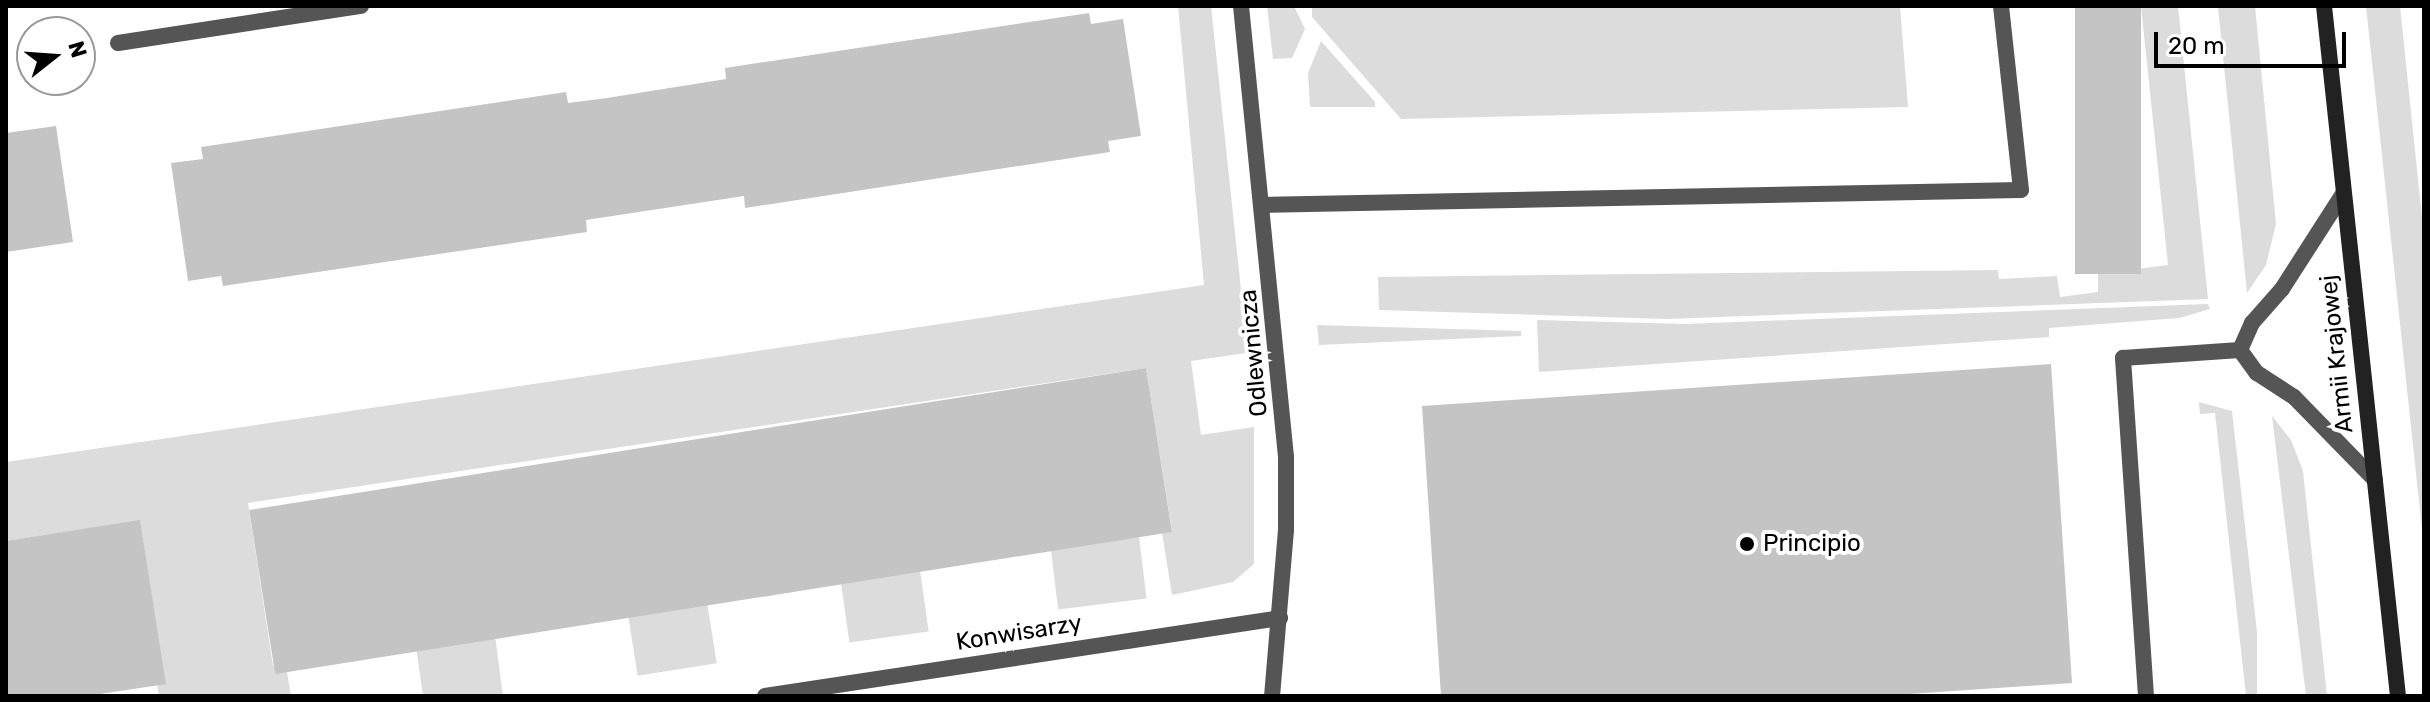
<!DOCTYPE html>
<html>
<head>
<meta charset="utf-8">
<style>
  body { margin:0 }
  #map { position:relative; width:2430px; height:702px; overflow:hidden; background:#fff; font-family:Rubik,sans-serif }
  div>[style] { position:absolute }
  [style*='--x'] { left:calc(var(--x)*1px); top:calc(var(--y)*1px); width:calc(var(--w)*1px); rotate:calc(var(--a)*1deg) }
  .green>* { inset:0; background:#dcdcdc; transform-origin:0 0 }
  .building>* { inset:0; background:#c4c4c4; transform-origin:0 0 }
  .service>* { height:16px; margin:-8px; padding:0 8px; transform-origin:8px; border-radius:8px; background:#555 }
  .minor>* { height:16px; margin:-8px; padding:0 8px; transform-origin:8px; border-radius:8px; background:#555 }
  .secondary>* { height:16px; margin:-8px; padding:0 8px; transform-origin:8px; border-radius:8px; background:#222 }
  .dots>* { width:22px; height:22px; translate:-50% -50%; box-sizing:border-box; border:4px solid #fff; border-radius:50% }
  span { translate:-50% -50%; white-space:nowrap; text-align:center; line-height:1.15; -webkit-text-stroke:8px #fff; paint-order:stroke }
  .street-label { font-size:24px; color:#000 }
  .poi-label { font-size:24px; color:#000 }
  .left { translate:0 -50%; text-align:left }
  .frame { position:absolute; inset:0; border:8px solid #000; pointer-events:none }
  .north { position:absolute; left:16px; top:16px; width:80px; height:80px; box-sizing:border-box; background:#fff; border:2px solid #999; border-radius:50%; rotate:73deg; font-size:22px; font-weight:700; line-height:32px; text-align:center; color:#000 }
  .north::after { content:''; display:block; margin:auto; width:28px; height:36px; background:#000; clip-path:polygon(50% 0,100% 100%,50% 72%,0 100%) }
  .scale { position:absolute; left:2154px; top:32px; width:192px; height:36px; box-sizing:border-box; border:4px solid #000; border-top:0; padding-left:10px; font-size:24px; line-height:28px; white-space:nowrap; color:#000; -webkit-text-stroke:6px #fff; paint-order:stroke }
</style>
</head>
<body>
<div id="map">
  <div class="green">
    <i style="clip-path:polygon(1178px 6px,1211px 6px,1240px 280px,1246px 353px,1191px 361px,1201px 435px,1254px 427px,1254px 564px,1233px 582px,1172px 595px,1162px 533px,1172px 531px,1146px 368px,248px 503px,273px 666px,286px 666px,291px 696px,159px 696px,157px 685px,165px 681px,140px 521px,6px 541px,6px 462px,1204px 285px)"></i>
    <i style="clip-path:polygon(1267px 6px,1294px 6px,1305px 29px,1292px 58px,1273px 59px)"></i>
    <i style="clip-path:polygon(1312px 6px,1900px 6px,1908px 107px,1401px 119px,1312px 17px)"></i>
    <i style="clip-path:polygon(2141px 6px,2178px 6px,2208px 299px,1666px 319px,1379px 310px,1378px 277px,1998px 270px,1999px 279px,2057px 276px,2060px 297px,2098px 292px,2098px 274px,2168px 265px)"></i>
    <i style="clip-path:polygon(2255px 6px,2276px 224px,2266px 265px,2247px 293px,2218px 7px)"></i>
    <i style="clip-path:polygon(2366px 6px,2400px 6px,2424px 237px,2424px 548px)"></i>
    <i style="clip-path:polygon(1321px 41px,1375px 102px,1375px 107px,1310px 107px,1308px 73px)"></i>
    <i style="clip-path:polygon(2208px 304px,2210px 309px,2179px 318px,2049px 328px,2049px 337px,1539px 372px,1537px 320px,1685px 324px)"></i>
    <i style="clip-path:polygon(1317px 325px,1521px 331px,1521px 336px,1319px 345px)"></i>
    <i style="clip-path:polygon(2199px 402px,2232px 411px,2257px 632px,2257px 696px,2246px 696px,2215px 413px,2200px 414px)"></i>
    <i style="clip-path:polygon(2272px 416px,2291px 440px,2303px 471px,2327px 696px,2306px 696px)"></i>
    <i style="left:1139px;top:537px;width:62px;height:89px;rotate:83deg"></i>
    <i style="left:920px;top:570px;width:62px;height:80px;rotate:82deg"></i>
    <i style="left:707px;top:602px;width:62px;height:80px;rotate:81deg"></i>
    <i style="clip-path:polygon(495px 635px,503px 696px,423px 696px,416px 647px)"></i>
  </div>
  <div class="building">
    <i style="left:2075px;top:6px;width:66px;height:268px"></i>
    <i style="clip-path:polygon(1089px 13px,1091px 24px,1123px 19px,1141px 136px,1108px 141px,1110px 152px,745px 208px,744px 196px,586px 220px,587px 232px,223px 286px,221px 276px,188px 281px,171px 163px,203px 159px,201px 147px,566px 92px,568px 103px,607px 98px,726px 79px,725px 68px)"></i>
    <i style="clip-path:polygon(56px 126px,73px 242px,6px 252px,6px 133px)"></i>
    <i style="clip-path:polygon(2051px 364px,2072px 683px,1880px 696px,1441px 696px,1422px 406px)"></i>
    <i style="left:1146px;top:368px;width:166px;height:908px;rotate:81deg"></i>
    <i style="clip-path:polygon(140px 520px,166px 684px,87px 696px,6px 696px,6px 541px)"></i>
  </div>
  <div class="service">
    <i style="--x:118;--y:43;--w:246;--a:-8.7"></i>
    <i style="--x:1263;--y:205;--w:758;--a:-1.13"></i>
    <i style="--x:2021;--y:190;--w:185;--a:-96.2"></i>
    <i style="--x:2240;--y:350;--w:29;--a:54"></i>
    <i style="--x:2257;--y:373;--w:44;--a:33"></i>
    <i style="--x:2294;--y:397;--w:116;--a:45.7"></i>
    <i style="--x:2240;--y:350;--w:30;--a:-66"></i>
    <i style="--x:2252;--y:323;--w:45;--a:-48.6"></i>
    <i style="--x:2282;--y:289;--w:113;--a:-57.3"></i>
    <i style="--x:2146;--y:696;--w:339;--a:-93.9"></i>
    <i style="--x:2123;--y:358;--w:117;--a:-3.9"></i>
  </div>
  <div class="minor">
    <i style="--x:1241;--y:6;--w:453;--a:84.3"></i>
    <i style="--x:1286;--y:457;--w:73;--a:90"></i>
    <i style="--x:1286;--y:530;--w:167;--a:94.8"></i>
    <i style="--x:765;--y:696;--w:521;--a:-8.61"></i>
  </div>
  <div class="secondary">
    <i style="--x:2324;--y:6;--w:694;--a:83.88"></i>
  </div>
  <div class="dots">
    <i style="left:1747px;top:544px;background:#000"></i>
  </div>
  <div class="street-label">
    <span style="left:1254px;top:353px;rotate:-95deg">Odlewnicza</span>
    <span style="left:2337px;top:354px;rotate:-96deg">Armii Krajowej</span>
    <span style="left:1019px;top:633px;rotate:-9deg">Konwisarzy</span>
  </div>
  <div class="poi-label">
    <span class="left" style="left:1763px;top:544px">Principio</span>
  </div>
  <div class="frame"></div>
  <div class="north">N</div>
  <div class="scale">20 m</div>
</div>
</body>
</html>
